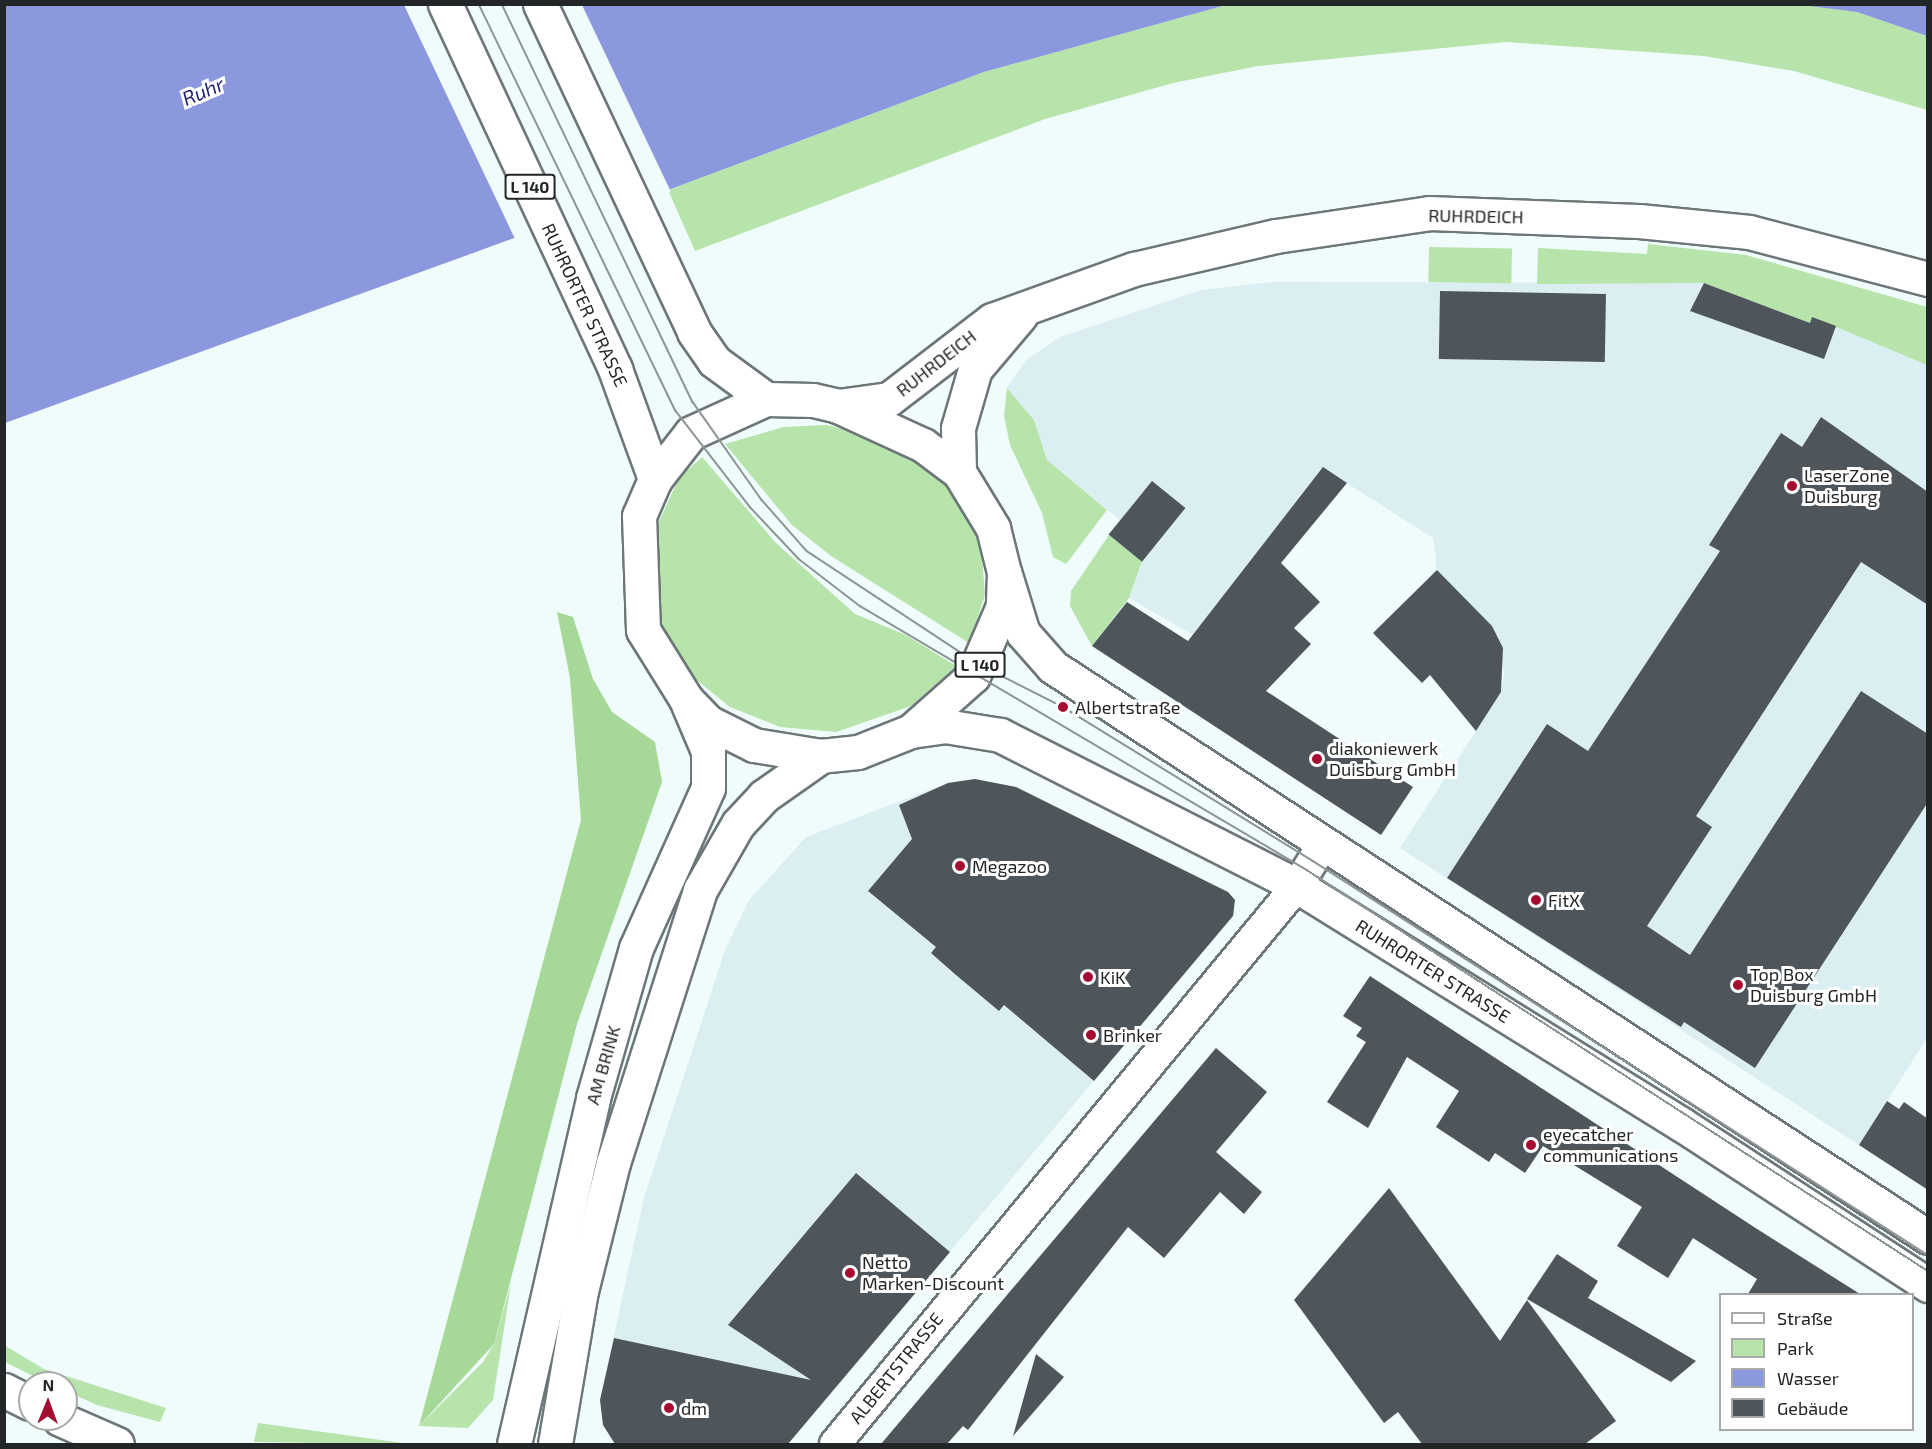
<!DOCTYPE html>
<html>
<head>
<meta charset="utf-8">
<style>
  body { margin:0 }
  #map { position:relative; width:1932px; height:1449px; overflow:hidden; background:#f0fbfc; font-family:"Exo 2",sans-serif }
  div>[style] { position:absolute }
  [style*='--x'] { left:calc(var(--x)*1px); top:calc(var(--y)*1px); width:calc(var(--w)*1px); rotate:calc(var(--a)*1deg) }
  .built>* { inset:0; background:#dbeff2 }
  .green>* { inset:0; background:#b6e4aa; transform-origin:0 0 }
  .forest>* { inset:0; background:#a6d897 }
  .water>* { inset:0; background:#8c98de }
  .pier>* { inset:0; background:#f0fbfc }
  .building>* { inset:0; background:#4f565b; transform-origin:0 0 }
  .roads { filter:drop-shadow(2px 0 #6d7678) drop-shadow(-2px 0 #6d7678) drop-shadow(0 2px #6d7678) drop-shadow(0 -2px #6d7678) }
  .minor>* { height:30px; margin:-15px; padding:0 15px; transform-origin:15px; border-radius:15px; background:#fff }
  .tertiary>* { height:33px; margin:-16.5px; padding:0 16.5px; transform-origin:16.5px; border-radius:16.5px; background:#fff }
  .secondary>* { height:33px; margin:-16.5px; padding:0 16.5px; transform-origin:16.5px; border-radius:16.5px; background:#fff }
  .primary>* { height:33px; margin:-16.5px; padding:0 16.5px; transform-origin:16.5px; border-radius:16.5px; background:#fff }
  .tram>* { height:1.5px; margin:-0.75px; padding:0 0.75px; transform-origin:0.75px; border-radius:0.75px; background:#8c9494 }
  .dots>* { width:16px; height:16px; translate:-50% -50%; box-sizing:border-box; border:3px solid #fff; border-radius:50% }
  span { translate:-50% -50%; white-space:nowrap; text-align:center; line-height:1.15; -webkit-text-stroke:6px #fff; paint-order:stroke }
  .shield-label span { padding:2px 4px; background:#fff; border:2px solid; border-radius:4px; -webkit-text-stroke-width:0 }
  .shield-label { font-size:16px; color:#222626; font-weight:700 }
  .street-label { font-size:18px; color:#222626 }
  .poi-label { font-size:18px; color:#222626 }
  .left { translate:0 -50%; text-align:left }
  .water-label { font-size:20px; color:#242474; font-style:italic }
  .frame { position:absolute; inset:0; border:6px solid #222626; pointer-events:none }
  .legend { position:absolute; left:1719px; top:1293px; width:195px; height:138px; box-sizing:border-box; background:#fff; border:2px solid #a7a8a8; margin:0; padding:8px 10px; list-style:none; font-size:18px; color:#222626 }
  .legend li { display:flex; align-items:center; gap:12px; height:30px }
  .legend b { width:30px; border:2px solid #a7a8a8 }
  .north { position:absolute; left:18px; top:1371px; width:60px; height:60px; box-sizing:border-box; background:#fff; border:2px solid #a7a8a8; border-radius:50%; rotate:1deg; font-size:16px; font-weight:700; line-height:24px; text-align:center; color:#222626 }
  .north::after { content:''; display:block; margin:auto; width:21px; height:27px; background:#a60c30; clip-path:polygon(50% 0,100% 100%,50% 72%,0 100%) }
</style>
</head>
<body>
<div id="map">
  <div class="built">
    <i style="clip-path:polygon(1273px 282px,1704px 283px,1810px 323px,1812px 317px,1927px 365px,1927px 1038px,1859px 1145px,1400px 848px,1501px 692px,1504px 676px,1499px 638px,1437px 570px,1433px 538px,1323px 468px,1193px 635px,1129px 598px,1142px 561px,1109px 535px,1120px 520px,1047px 460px,1034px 420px,1007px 388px,1026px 360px,1060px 337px,1201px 290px)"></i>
    <i style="clip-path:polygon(975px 779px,1016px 787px,1228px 892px,1236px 912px,788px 1444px,616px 1444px,603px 1425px,600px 1400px,644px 1198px,725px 950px,749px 900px,806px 837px,948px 783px)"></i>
  </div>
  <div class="green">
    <i style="clip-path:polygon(1802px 4px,1857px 12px,1927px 36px,1927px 110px,1794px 71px,1704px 56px,1506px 42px,1258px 66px,1173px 83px,1045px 119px,695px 251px,668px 190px,984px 72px,1226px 5px)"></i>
    <i style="clip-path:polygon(1648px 244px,1746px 255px,1927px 307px,1927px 365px,1812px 317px,1810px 323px,1704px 283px,1537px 284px,1538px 248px,1647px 254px)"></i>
    <i style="left:1429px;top:247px;width:83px;height:35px;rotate:1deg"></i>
    <i style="clip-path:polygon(1007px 388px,1034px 420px,1047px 460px,1107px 510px,1066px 564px,1053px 557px,1042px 513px,1010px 445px,1004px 416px)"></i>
    <i style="clip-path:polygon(827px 425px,866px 435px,919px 462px,939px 477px,971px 517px,981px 542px,985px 595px,969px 643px,831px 556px,792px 525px,725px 444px,784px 427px)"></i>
    <i style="clip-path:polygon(702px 457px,776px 543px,855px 614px,906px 635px,956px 666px,911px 706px,836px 732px,780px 727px,730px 707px,693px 677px,665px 633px,657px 607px,657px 526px,679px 478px)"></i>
    <i style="clip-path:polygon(1109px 535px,1142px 561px,1129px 598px,1092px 646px,1070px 606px,1071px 591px)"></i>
    <i style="clip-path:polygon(511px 1283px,493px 1400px,468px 1428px,419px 1426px,483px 1362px,494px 1344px)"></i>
    <i style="clip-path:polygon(4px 1345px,44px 1369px,166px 1408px,160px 1422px,97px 1405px,66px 1391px,66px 1383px,39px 1379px,5px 1362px)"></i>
    <i style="clip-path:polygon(258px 1423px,410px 1444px,254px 1442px)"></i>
  </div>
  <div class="forest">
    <i style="clip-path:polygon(557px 612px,573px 617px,593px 679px,612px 712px,655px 742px,662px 782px,577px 1024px,494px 1344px,419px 1426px,581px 820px,570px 678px)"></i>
  </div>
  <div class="water">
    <i style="clip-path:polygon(5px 5px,1226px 5px,984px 72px,668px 190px,542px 228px,5px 423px)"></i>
    <i style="clip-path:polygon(1802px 5px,1927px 5px,1927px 36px,1857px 12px)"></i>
  </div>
  <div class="pier">
    <i style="clip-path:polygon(404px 5px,582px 5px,671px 192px,516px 241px)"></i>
  </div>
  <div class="building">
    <i style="clip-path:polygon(1704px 283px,1810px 323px,1812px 317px,1836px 326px,1824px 359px,1690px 311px)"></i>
    <i style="left:1440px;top:291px;width:166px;height:68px;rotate:1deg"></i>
    <i style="clip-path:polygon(1821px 417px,1928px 492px,1928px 605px,1861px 562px,1696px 816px,1712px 827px,1647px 926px,1690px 955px,1861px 691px,1928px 734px,1928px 802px,1755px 1068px,1684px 1022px,1681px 1027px,1447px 878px,1547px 724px,1588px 751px,1720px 551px,1709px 545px,1781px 433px,1802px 447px)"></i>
    <i style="clip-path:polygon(1323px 467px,1347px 483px,1281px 563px,1320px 602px,1294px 628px,1311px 644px,1266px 691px,1413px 787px,1381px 835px,1092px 646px,1127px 602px,1188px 641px)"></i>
    <i style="left:1152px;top:481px;width:43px;height:69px;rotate:39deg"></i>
    <i style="clip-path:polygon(1437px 570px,1492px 626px,1503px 648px,1501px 692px,1476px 731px,1430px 675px,1422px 683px,1373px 633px)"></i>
    <i style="clip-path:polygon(975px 779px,1016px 787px,1228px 892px,1235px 900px,1233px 916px,1094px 1081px,1004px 1005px,999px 1011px,956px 975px,931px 953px,936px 947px,868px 891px,912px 839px,899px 805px,948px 783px)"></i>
    <i style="clip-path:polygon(1370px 976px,1754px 1227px,1860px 1294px,1748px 1294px,1757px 1279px,1693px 1238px,1668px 1278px,1617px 1246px,1642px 1207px,1543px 1146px,1525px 1173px,1495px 1153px,1489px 1162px,1436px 1127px,1459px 1091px,1407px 1057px,1368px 1128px,1327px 1102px,1366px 1042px,1356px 1036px,1362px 1028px,1343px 1016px)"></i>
    <i style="clip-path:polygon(1216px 1048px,1267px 1092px,1216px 1152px,1262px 1192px,1244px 1214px,1220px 1192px,1164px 1258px,1128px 1227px,968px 1430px,963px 1426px,947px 1444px,881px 1444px)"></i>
    <i style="clip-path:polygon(1887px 1101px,1899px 1109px,1904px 1102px,1928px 1119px,1928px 1190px,1859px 1145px)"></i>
    <i style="clip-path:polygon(856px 1173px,950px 1252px,788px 1444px,615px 1444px,603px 1425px,600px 1400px,614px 1338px,811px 1380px,728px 1325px)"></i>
    <i style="clip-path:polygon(1389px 1188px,1500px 1341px,1527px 1300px,1616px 1421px,1585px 1444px,1422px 1444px,1398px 1412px,1384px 1423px,1294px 1300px)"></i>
    <i style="clip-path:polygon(1557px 1254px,1598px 1281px,1588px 1298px,1696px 1361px,1671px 1382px,1527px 1299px)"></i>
    <i style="clip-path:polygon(1036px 1354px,1064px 1377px,1013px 1436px)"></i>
  </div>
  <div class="roads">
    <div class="minor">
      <i style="--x:835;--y:1444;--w:724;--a:-50.38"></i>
      <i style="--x:1297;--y:886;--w:47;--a:-58"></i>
    </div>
    <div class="tertiary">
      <i style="--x:4;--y:1390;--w:29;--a:27"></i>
      <i style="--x:60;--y:1419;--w:62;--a:23.7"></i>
    </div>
    <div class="secondary">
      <i style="--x:838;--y:406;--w:51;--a:-7.8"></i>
      <i style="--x:889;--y:399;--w:130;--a:-37.5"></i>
      <i style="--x:992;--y:320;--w:151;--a:-19.8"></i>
      <i style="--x:1134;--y:269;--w:146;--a:-13.1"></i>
      <i style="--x:1276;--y:236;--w:155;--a:-8.5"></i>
      <i style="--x:1429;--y:213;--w:210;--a:2.2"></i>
      <i style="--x:1639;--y:221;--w:111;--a:5.7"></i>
      <i style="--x:1749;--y:232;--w:185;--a:14.7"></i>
      <i style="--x:959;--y:472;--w:44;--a:-91.3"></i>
      <i style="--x:958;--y:428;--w:61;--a:-73.9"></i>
      <i style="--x:975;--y:369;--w:70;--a:-49.7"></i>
      <i style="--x:1005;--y:575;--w:61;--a:72.8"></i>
      <i style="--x:1023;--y:633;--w:45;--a:48.6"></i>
      <i style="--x:1053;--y:667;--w:1044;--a:33.08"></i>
      <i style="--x:911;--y:731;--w:34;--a:-8"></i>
      <i style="--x:945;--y:726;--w:56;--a:9.3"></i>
      <i style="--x:1000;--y:735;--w:333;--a:26.9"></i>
      <i style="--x:1297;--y:886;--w:452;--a:31.8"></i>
      <i style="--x:1681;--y:1124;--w:295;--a:33.1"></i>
    </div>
    <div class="primary">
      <i style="--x:445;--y:4;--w:403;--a:65"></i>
      <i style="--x:615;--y:369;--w:117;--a:70"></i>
      <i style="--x:540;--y:4;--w:362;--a:64.8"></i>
      <i style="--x:694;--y:332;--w:35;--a:55"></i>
      <i style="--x:714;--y:361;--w:64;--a:36.2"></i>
      <i style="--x:766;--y:399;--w:47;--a:1.2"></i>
      <i style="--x:813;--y:400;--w:26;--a:13"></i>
      <i style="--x:838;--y:406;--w:94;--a:24.6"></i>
      <i style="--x:923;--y:445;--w:45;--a:36.9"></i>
      <i style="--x:959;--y:472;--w:66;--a:58.7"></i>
      <i style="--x:993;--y:528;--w:45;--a:76"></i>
      <i style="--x:1004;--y:572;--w:34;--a:92"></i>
      <i style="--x:1003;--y:606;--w:76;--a:113.2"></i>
      <i style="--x:973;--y:676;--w:83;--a:138.4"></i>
      <i style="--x:911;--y:731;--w:57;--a:158.4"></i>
      <i style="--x:858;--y:752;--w:37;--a:174"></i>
      <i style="--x:821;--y:756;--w:68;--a:-170.7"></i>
      <i style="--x:754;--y:745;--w:51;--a:-153.4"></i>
      <i style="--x:708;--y:722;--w:32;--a:-134"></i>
      <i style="--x:686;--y:699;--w:81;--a:-121.9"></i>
      <i style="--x:643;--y:630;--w:114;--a:-92"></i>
      <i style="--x:639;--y:516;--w:40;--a:-66.6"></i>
      <i style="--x:655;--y:479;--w:58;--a:-52"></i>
      <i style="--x:691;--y:433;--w:82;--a:-24.4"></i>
      <i style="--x:514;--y:1444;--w:355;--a:-77.1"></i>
      <i style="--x:593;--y:1098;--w:156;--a:-74"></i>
      <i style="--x:636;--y:948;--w:175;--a:-65.8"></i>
      <i style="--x:708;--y:788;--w:37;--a:-90"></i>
      <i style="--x:708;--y:751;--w:51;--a:-113.1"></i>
      <i style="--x:555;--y:1444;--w:155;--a:-80.4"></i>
      <i style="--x:581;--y:1291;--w:132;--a:-76"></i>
      <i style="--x:613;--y:1163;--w:287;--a:-72.3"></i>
      <i style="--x:700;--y:890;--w:76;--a:-60.1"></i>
      <i style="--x:738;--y:824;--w:38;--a:-47"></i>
      <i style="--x:764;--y:796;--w:70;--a:-35.1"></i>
    </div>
  </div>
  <div class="tram">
    <i style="--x:479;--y:4;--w:452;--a:64.2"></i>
    <i style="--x:676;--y:411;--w:123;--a:52.3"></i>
    <i style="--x:751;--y:508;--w:70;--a:46.7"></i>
    <i style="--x:799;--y:559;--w:77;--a:37.6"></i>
    <i style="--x:860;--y:606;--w:519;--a:30.57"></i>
    <i style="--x:1307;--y:870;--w:739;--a:32.85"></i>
    <i style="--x:502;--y:4;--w:441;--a:64.4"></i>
    <i style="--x:693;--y:402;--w:120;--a:54.9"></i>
    <i style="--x:762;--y:500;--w:68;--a:48.6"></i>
    <i style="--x:807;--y:551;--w:207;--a:33.4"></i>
    <i style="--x:980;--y:665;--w:93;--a:26.8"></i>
    <i style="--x:1063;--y:707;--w:294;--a:31.6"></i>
    <i style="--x:1313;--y:861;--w:730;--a:32.65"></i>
  </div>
  <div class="dots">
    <i style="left:1792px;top:486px;background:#a60c30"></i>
    <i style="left:1063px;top:707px;background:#a60c30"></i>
    <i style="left:1317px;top:759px;background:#a60c30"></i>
    <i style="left:960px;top:866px;background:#a60c30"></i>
    <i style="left:1536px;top:900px;background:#a60c30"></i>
    <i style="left:1088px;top:977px;background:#a60c30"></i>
    <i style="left:1738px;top:985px;background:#a60c30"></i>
    <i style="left:1091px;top:1035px;background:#a60c30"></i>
    <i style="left:1531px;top:1145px;background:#a60c30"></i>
    <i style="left:850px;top:1273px;background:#a60c30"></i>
    <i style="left:669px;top:1408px;background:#a60c30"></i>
  </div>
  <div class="shield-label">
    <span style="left:530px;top:187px">L 140</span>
    <span style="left:980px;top:665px">L 140</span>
  </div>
  <div class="street-label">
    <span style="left:1476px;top:216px;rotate:1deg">RUHRDEICH</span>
    <span style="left:585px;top:305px;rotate:65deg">RUHRORTER STRASSE</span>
    <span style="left:936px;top:363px;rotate:-38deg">RUHRDEICH</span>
    <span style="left:1433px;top:971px;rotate:32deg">RUHRORTER STRASSE</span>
    <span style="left:603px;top:1065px;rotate:-74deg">AM BRINK</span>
    <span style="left:896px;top:1368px;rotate:-51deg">ALBERTSTRASSE</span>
  </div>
  <div class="poi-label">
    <span class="left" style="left:1804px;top:486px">LaserZone<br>Duisburg</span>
    <span class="left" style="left:1075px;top:707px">Albertstraße</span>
    <span class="left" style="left:1329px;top:759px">diakoniewerk<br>Duisburg GmbH</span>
    <span class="left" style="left:972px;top:866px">Megazoo</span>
    <span class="left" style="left:1548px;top:900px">FitX</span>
    <span class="left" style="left:1750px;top:985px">Top Box<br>Duisburg GmbH</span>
    <span class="left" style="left:1100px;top:977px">KiK</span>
    <span class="left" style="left:1103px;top:1035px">Brinker</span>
    <span class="left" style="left:1543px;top:1145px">eyecatcher<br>communications</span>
    <span class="left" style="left:862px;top:1273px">Netto<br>Marken-Discount</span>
    <span class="left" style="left:681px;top:1408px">dm</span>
  </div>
  <div class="water-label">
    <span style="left:203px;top:91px;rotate:-23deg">Ruhr</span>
  </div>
  <div class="frame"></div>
  <ul class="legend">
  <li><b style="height:8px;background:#fff"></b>Straße</li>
  <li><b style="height:16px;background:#b6e4aa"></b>Park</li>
  <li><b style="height:16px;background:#8c98de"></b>Wasser</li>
  <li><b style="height:16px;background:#4f565b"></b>Gebäude</li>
  </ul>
  <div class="north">N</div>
</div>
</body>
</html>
